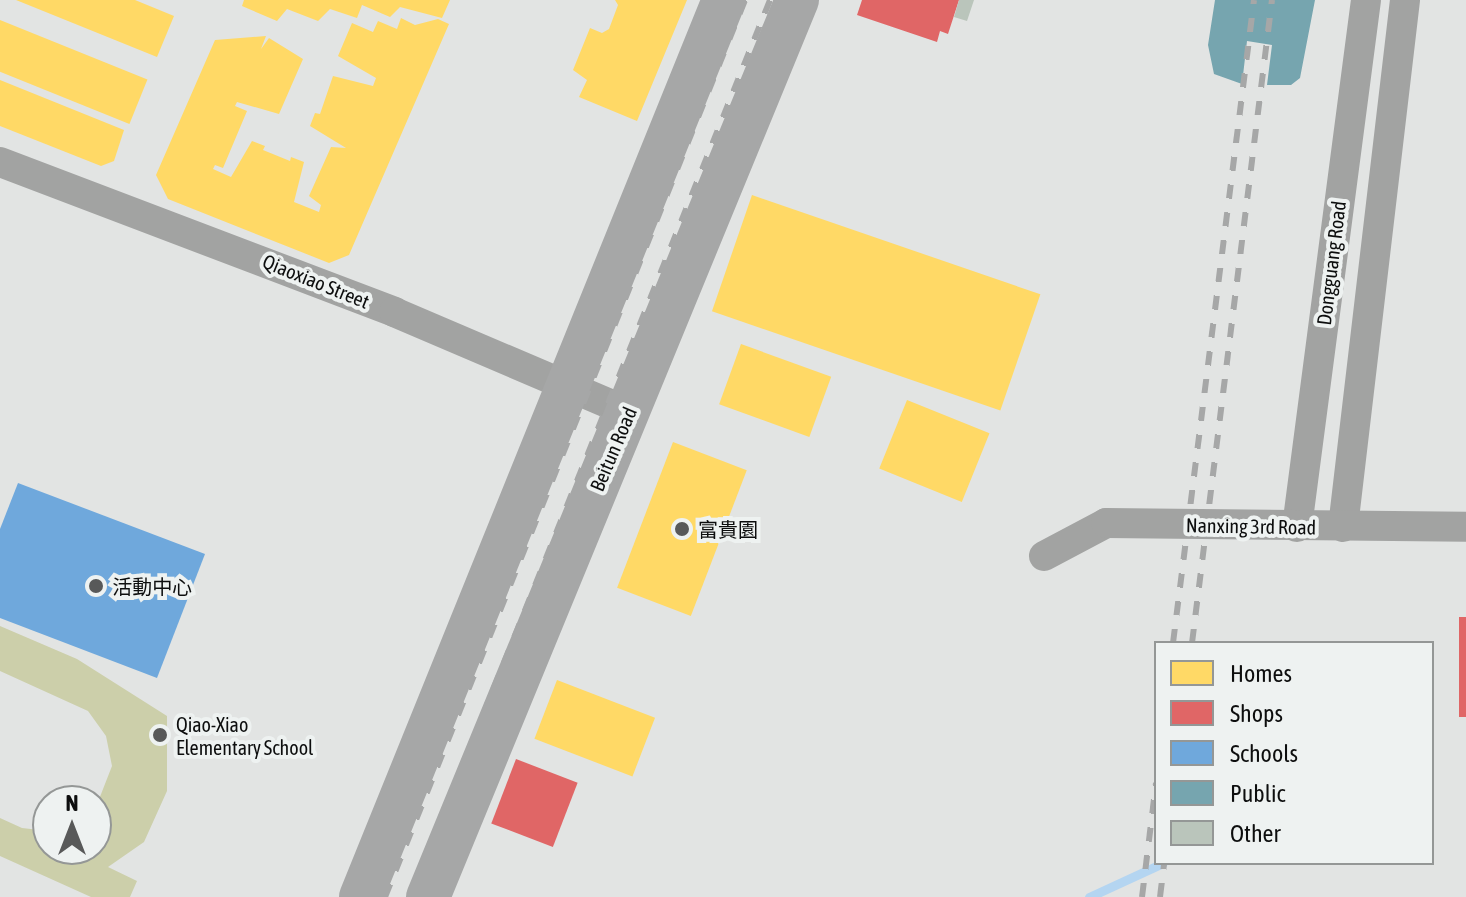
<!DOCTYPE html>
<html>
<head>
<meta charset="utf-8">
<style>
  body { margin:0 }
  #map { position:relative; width:1466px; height:897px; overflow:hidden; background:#e2e4e3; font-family:"Asap Condensed","Noto Sans TC",sans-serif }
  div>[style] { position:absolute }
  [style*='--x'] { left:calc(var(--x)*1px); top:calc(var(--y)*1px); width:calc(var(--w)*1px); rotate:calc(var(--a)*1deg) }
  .green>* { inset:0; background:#cccfaa }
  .homes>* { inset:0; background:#ffd966; transform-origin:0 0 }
  .shops>* { inset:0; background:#e06666; transform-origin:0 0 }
  .schools>* { inset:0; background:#6fa8dc }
  .public>* { inset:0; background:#76a5af }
  .stream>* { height:9px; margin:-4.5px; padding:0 4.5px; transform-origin:4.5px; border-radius:4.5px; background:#b4d5f1 }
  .building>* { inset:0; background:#bac5bb }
  .minor>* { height:30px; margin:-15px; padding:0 15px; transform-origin:15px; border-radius:15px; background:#a2a3a2 }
  .primary>* { height:44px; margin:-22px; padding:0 22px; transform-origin:22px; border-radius:22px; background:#a6a7a7 }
  .rail>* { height:6px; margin-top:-3px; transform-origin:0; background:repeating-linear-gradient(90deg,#a6a7a7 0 14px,transparent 0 28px) }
  .dots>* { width:22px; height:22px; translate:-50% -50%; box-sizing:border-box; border:4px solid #eef2f1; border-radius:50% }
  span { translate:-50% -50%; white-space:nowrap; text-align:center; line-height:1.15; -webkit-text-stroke:8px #eef2f1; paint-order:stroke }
  .street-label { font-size:20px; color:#0d0e0e }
  .poi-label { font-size:20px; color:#0d0e0e }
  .left { translate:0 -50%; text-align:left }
  .legend { position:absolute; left:1154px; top:641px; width:280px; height:224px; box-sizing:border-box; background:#eef2f1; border:2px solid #949796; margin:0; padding:10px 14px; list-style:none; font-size:24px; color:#0d0e0e }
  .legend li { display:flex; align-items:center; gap:16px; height:40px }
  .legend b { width:40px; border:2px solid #949796 }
  .north { position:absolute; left:32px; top:785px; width:80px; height:80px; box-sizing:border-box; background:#eef2f1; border:2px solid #949796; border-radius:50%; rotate:0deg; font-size:22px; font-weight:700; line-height:32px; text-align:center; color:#0d0e0e }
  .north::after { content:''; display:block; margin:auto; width:28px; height:36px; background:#585959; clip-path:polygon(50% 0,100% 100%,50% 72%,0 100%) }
</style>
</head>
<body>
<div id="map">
  <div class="green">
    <i style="clip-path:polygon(0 626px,77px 659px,167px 716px,167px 791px,144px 842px,108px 867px,137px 881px,130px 897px,91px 897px,0 856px,0 818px,22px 828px,48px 831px,48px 849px,96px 849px,96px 807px,112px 766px,106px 736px,88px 711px,0 671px)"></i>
  </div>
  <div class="homes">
    <i style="clip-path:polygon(16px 0,135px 0,174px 16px,157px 57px)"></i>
    <i style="clip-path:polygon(244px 0,450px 0,442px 18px,400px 7px,390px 17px,362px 5px,357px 18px,330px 9px,318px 21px,287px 9px,277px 21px,242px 6px)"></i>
    <i style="clip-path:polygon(615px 0,687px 0,637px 121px,579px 97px,587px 80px,573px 70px,590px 28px,602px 33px,609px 29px,618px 5px)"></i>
    <i style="clip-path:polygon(401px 18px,415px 25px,438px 19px,449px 24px,349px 255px,329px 263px,168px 199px,156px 175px,215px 40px,266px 36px,261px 49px,269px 38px,303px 59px,279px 114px,237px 102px,235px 106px,247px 111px,223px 168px,215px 165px,213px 169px,231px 177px,252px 141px,265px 146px,263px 150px,290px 161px,291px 157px,304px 162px,294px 202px,319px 212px,321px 205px,309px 196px,331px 147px,346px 148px,310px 126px,315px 113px,320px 114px,333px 76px,373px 86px,376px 78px,338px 56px,352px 23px,373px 32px,378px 21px,397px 29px)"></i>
    <i style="left:0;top:20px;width:159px;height:48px;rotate:22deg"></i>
    <i style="clip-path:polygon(0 80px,124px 130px,114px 161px,101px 166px,0 126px)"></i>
    <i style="left:752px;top:195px;width:305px;height:123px;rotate:19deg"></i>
    <i style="left:741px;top:344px;width:96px;height:64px;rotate:20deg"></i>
    <i style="left:907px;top:400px;width:89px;height:74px;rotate:22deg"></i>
    <i style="left:673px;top:442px;width:79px;height:156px;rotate:21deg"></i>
    <i style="left:557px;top:680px;width:105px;height:63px;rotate:21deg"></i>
  </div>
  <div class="shops">
    <i style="clip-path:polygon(862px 0,959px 0,948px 34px,940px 31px,937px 42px,857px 15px)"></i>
    <i style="left:1459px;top:617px;width:7px;height:100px"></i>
    <i style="left:516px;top:759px;width:66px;height:69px;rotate:21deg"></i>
  </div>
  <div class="schools">
    <i style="clip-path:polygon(18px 483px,205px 554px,157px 678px,0 618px,0 529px)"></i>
  </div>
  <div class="public">
    <i style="clip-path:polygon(1215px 0,1315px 0,1300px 78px,1291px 85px,1267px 85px,1272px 45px,1247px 41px,1242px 84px,1214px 74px,1208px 45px)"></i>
  </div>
  <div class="stream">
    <i style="--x:1089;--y:897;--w:81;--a:-24.7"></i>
  </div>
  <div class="building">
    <i style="clip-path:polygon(959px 0,974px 0,967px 21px,954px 17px)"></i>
  </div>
  <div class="minor">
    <i style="--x:0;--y:162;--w:422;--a:20.8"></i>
    <i style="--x:394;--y:312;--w:254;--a:23.1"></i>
    <i style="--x:1297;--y:527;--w:531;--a:-82.54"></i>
    <i style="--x:1343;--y:527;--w:531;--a:-83.29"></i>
    <i style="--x:1044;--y:556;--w:70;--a:-28"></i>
    <i style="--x:1106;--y:523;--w:360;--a:0.6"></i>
  </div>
  <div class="primary">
    <i style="--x:361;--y:897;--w:968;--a:-67.97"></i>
    <i style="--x:428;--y:897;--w:970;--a:-67.64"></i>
  </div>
  <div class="rail">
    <i style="--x:1173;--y:643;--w:648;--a:-82.82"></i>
    <i style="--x:1192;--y:643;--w:648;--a:-82.91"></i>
    <i style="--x:385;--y:897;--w:967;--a:-68.13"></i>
    <i style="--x:410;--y:897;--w:967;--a:-68.13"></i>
    <i style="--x:1142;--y:897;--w:115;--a:-83"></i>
    <i style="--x:1160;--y:897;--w:34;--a:-83"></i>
  </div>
  <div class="dots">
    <i style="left:682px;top:529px;background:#585959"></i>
    <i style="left:96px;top:586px;background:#585959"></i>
    <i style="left:160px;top:735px;background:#585959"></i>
  </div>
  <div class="street-label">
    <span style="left:1331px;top:263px;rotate:-83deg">Dongguang Road</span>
    <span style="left:316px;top:281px;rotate:22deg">Qiaoxiao Street</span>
    <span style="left:613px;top:449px;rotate:-67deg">Beitun Road</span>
    <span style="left:1251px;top:526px;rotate:1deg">Nanxing 3rd Road</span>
  </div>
  <div class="poi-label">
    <span class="left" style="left:698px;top:529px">富貴園</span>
    <span class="left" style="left:112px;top:586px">活動中心</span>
    <span class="left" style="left:176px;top:736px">Qiao-Xiao<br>Elementary School</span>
  </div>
  <ul class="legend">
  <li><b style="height:22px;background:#ffd966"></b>Homes</li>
  <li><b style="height:22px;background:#e06666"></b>Shops</li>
  <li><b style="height:22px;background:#6fa8dc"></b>Schools</li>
  <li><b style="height:22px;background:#76a5af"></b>Public</li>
  <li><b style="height:22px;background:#bac5bb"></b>Other</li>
  </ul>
  <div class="north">N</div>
</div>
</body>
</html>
